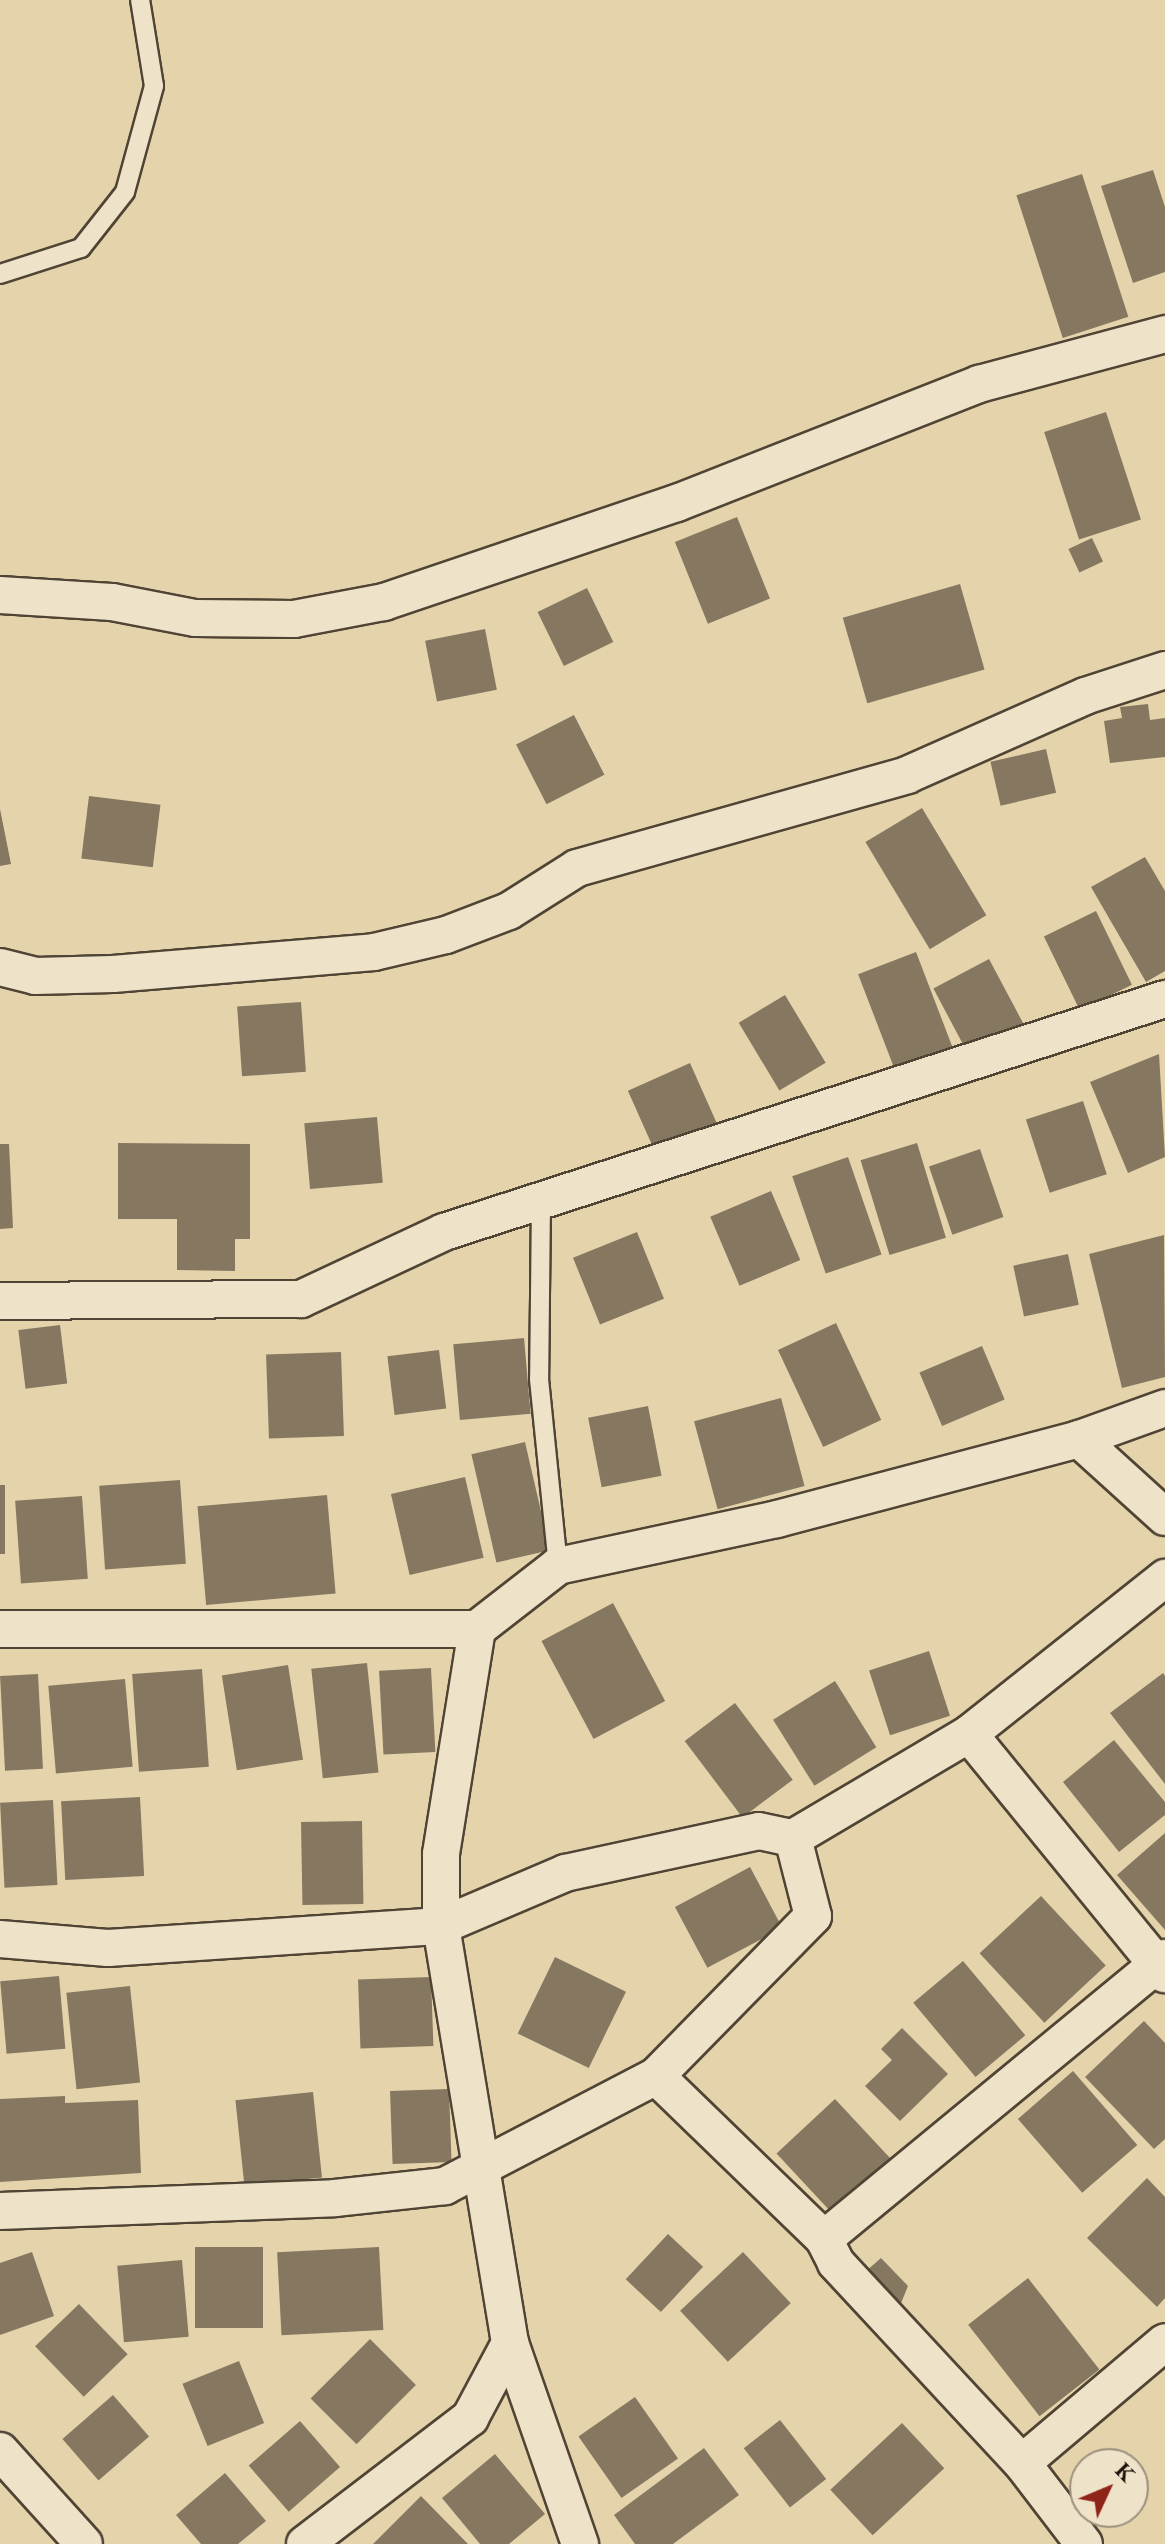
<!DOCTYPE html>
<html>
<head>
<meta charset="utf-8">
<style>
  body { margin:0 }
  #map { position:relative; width:1165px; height:2544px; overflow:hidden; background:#e5d4ab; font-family:"EB Garamond",serif }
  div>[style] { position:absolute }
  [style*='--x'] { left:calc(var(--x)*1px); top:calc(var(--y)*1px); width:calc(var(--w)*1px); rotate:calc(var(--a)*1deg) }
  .building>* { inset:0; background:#867860; transform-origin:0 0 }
  .roads { filter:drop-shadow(2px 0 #504435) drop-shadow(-2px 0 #504435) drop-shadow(0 2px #504435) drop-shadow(0 -2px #504435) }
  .lane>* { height:18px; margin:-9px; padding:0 9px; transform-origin:9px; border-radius:9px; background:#eee3c8 }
  .street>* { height:36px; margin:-18px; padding:0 18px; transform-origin:18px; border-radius:18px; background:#eee3c8 }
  span { translate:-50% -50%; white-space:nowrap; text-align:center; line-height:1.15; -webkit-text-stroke:8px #eee3c8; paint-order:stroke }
  .north { position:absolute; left:1069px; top:2448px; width:80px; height:80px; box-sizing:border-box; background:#eee3c8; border:2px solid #9b907e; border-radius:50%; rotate:46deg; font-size:22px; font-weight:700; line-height:32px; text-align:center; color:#1f140e }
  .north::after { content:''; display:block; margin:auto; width:28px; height:36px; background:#8f2418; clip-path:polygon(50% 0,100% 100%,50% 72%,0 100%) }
</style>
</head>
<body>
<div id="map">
  <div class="building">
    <i style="clip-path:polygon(1153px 170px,1165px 207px,1165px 272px,1133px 283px,1101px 186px)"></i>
    <i style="left:1082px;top:174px;width:150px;height:69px;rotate:72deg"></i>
    <i style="left:1106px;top:412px;width:113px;height:65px;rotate:72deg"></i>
    <i style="left:737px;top:517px;width:88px;height:67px;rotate:68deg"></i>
    <i style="left:1092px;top:538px;width:26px;height:26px;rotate:65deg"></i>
    <i style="left:960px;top:584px;width:89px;height:122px;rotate:74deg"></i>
    <i style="left:587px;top:588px;width:60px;height:55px;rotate:64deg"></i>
    <i style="left:485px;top:629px;width:62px;height:61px;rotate:79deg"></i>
    <i style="clip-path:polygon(1148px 704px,1150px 720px,1165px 718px,1165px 757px,1110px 763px,1104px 721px,1122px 718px,1120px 707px)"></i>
    <i style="left:574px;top:715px;width:67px;height:65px;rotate:63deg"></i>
    <i style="left:1046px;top:749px;width:45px;height:57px;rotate:77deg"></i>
    <i style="left:89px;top:796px;width:72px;height:63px;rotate:7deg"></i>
    <i style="left:922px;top:808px;width:125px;height:66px;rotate:59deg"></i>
    <i style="clip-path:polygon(0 809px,11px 864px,0 866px)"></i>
    <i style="clip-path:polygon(1145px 857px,1165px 891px,1165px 971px,1146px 982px,1091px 887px)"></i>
    <i style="left:1096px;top:911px;width:82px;height:58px;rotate:64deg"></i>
    <i style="left:916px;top:952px;width:111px;height:62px;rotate:69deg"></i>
    <i style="left:989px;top:959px;width:76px;height:63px;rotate:62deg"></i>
    <i style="left:785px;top:995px;width:79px;height:54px;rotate:59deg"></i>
    <i style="left:301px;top:1002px;width:70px;height:64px;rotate:86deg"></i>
    <i style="clip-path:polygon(1159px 1054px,1165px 1157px,1128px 1173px,1090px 1082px)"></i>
    <i style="left:690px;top:1063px;width:72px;height:68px;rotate:66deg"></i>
    <i style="left:1083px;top:1101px;width:77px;height:60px;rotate:72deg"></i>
    <i style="left:377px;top:1117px;width:66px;height:73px;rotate:85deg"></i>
    <i style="clip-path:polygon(118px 1143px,250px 1144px,250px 1239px,235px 1239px,235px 1271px,177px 1270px,177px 1219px,118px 1219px)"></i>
    <i style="left:917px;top:1143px;width:99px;height:59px;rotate:73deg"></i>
    <i style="clip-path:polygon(0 1144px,9px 1144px,13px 1228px,0 1229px)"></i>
    <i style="left:980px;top:1149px;width:72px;height:54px;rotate:71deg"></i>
    <i style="left:848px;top:1157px;width:103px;height:59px;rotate:71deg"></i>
    <i style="left:771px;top:1191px;width:75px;height:66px;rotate:67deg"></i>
    <i style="left:637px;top:1232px;width:72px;height:69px;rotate:68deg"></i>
    <i style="clip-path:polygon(1164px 1235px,1165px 1377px,1122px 1388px,1089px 1254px)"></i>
    <i style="left:1068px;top:1254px;width:52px;height:56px;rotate:78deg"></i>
    <i style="left:836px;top:1323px;width:107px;height:64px;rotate:65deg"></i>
    <i style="left:60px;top:1325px;width:59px;height:42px;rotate:83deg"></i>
    <i style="left:524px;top:1338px;width:76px;height:71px;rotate:85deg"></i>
    <i style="left:982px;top:1346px;width:58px;height:68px;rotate:67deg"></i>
    <i style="left:439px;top:1350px;width:59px;height:52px;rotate:83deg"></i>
    <i style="left:341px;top:1352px;width:84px;height:75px;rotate:88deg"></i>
    <i style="left:781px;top:1398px;width:91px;height:90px;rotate:75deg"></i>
    <i style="left:648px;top:1406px;width:71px;height:61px;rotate:79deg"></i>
    <i style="left:525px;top:1442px;width:111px;height:55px;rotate:77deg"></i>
    <i style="left:465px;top:1477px;width:83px;height:76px;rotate:77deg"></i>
    <i style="left:180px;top:1480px;width:84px;height:81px;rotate:86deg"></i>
    <i style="left:0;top:1485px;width:5px;height:69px"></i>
    <i style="left:327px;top:1495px;width:99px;height:130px;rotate:85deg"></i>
    <i style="left:82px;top:1496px;width:83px;height:67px;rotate:86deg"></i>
    <i style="left:613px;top:1603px;width:111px;height:81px;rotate:62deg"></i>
    <i style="left:929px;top:1651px;width:68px;height:63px;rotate:72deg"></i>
    <i style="left:367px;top:1663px;width:110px;height:56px;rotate:84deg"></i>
    <i style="left:288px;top:1665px;width:96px;height:67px;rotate:81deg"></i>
    <i style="left:431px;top:1668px;width:84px;height:52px;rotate:87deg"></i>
    <i style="left:202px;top:1669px;width:98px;height:70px;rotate:86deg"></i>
    <i style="clip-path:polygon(1163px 1673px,1165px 1676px,1165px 1784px,1110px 1713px)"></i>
    <i style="left:38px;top:1674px;width:95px;height:38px;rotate:87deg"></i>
    <i style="left:125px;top:1679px;width:88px;height:77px;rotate:85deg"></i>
    <i style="left:835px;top:1681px;width:78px;height:73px;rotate:58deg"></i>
    <i style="left:735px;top:1703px;width:96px;height:63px;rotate:53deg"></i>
    <i style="clip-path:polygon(1114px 1740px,1165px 1802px,1165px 1815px,1119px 1852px,1063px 1782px)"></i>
    <i style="left:140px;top:1797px;width:79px;height:79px;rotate:87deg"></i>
    <i style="left:53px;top:1800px;width:85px;height:53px;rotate:87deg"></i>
    <i style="left:362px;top:1821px;width:83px;height:61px;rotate:89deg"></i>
    <i style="clip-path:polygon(1165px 1833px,1165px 1930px,1117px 1875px)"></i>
    <i style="left:750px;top:1867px;width:69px;height:85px;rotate:62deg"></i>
    <i style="left:1041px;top:1896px;width:95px;height:84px;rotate:47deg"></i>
    <i style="left:555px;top:1957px;width:79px;height:85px;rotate:26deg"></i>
    <i style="left:963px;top:1961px;width:97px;height:65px;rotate:50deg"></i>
    <i style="left:59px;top:1976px;width:73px;height:59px;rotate:85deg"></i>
    <i style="left:431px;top:1977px;width:69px;height:73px;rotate:88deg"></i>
    <i style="left:130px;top:1986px;width:97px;height:64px;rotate:84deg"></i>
    <i style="clip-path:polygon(1144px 2021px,1165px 2043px,1165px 2139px,1154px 2149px,1085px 2077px)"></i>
    <i style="clip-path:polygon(902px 2028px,948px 2074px,900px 2121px,865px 2086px,892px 2060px,881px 2049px)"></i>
    <i style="left:1073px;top:2071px;width:98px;height:73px;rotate:49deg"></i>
    <i style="left:449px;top:2089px;width:73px;height:59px;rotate:88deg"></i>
    <i style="left:313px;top:2092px;width:86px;height:78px;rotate:84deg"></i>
    <i style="clip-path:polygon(65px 2096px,65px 2103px,138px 2100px,141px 2173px,0 2182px,0 2099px)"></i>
    <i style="left:835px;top:2099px;width:82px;height:80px;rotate:47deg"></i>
    <i style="clip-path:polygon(1147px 2178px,1165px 2197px,1165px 2298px,1157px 2307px,1087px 2238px)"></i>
    <i style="left:668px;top:2234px;width:48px;height:62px;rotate:43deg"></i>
    <i style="left:195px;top:2247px;width:68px;height:81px"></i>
    <i style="left:379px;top:2247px;width:83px;height:102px;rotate:87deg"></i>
    <i style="clip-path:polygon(32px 2252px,54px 2316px,0 2335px,0 2263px)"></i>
    <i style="left:743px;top:2252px;width:70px;height:86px;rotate:47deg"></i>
    <i style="clip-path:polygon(881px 2258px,908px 2286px,899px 2308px,865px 2272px)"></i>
    <i style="left:182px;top:2260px;width:77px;height:65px;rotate:85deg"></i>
    <i style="left:1028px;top:2278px;width:116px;height:76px;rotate:52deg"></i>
    <i style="left:79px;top:2304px;width:70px;height:61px;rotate:46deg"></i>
    <i style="left:370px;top:2339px;width:65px;height:84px;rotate:45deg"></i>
    <i style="left:239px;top:2361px;width:67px;height:61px;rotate:68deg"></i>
    <i style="left:113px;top:2395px;width:55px;height:67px;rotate:49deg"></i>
    <i style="left:635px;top:2397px;width:75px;height:69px;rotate:55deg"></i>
    <i style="left:780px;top:2420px;width:75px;height:46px;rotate:52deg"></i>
    <i style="left:300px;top:2421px;width:61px;height:68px;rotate:49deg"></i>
    <i style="left:902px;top:2423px;width:62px;height:98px;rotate:47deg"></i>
    <i style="clip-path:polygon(704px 2448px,739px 2495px,673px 2544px,635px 2544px,614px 2515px)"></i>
    <i style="clip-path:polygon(495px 2454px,545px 2514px,509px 2544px,480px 2544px,442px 2498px)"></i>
    <i style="clip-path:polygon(225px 2473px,266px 2521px,238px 2544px,201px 2544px,176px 2515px)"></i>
    <i style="clip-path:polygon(421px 2496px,468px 2544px,373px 2544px)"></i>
  </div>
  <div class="roads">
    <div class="lane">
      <i style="--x:0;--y:274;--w:85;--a:-17.8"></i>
      <i style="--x:81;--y:248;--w:71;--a:-51.8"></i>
      <i style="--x:125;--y:192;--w:110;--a:-74.7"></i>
      <i style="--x:154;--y:86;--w:87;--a:-99.2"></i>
      <i style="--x:541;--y:1200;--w:179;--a:90.6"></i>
      <i style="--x:539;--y:1379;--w:188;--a:84.2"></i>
    </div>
    <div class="street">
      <i style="--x:0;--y:595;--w:112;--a:3.6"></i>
      <i style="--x:112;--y:602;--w:85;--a:10.9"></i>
      <i style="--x:195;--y:618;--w:99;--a:0.6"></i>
      <i style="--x:294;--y:619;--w:92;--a:-10.7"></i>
      <i style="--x:384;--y:602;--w:309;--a:-18.7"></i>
      <i style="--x:677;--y:503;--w:325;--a:-21.5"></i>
      <i style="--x:979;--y:384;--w:193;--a:-15"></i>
      <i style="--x:0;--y:967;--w:36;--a:14"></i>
      <i style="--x:35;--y:976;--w:78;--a:-1.5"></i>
      <i style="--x:113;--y:974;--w:262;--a:-4.8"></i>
      <i style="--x:374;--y:952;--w:74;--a:-13.3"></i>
      <i style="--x:446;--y:935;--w:67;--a:-20.9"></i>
      <i style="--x:509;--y:911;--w:80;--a:-32.3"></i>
      <i style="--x:577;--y:868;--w:343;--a:-15.7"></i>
      <i style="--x:907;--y:775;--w:195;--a:-23.9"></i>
      <i style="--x:1085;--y:696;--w:84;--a:-18"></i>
      <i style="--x:0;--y:1301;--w:301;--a:-0.4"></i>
      <i style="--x:301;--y:1299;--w:158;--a:-25.1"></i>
      <i style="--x:444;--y:1232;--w:758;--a:-17.91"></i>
      <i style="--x:1079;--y:1439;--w:116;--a:42.2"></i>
      <i style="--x:0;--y:1629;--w:477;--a:0"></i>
      <i style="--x:477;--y:1629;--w:103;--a:-37.9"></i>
      <i style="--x:558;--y:1566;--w:224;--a:-12.1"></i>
      <i style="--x:777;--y:1519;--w:312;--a:-14.8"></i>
      <i style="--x:1079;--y:1439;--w:91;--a:-19.8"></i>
      <i style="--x:477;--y:1629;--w:228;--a:99.1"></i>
      <i style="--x:441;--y:1854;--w:72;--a:90"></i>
      <i style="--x:441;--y:1926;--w:423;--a:80.6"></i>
      <i style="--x:510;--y:2343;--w:213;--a:70.8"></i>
      <i style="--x:969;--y:1734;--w:310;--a:50.8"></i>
      <i style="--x:0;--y:1939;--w:108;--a:4.8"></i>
      <i style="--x:108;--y:1948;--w:334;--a:-3.8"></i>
      <i style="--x:441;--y:1926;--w:135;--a:-23.1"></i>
      <i style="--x:565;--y:1873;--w:198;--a:-12.2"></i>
      <i style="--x:759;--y:1831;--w:35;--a:12"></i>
      <i style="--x:793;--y:1838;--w:204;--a:-30.6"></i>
      <i style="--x:969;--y:1734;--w:251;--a:-38.5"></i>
      <i style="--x:656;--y:2076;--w:234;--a:44.1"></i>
      <i style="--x:824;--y:2239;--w:27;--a:63"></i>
      <i style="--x:836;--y:2263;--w:273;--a:47.1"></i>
      <i style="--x:1022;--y:2463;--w:102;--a:52.6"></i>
      <i style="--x:0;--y:2211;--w:335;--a:-2.2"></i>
      <i style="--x:335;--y:2198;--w:111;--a:-6.2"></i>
      <i style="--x:445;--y:2186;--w:238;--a:-27.5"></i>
      <i style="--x:656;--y:2076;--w:224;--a:-45.5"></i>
      <i style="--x:813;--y:1916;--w:81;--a:-104.4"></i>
      <i style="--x:824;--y:2239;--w:442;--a:-39.5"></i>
      <i style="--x:0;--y:2451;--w:125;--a:47.9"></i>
      <i style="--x:1022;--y:2463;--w:187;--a:-40.2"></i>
      <i style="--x:305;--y:2544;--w:208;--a:-37.4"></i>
      <i style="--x:470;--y:2418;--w:85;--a:-61.9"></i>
    </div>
  </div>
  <div class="north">K</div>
</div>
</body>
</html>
